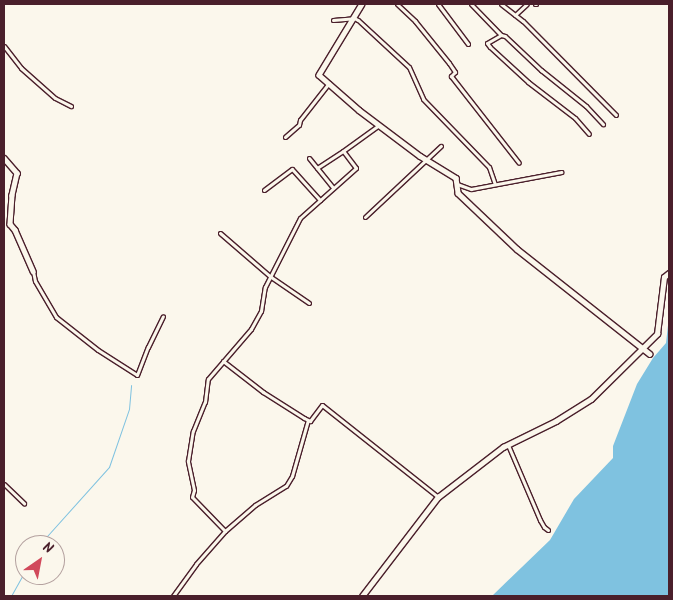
<!DOCTYPE html>
<html>
<head>
<meta charset="utf-8">
<style>
  body { margin:0 }
  #map { position:relative; width:673px; height:600px; overflow:hidden; background:#fbf7ec; font-family:Kalam,sans-serif }
  div>[style] { position:absolute }
  [style*='--x'] { left:calc(var(--x)*1px); top:calc(var(--y)*1px); width:calc(var(--w)*1px); rotate:calc(var(--a)*1deg) }
  .water>* { inset:0; background:#7fc2e0 }
  .stream>* { height:1px; margin:-0.5px; padding:0 0.5px; transform-origin:0.5px; border-radius:0.5px; background:#7fc2e0 }
  .roads { filter:drop-shadow(1px 0 #4a1f2b) drop-shadow(-1px 0 #4a1f2b) drop-shadow(0 1px #4a1f2b) drop-shadow(0 -1px #4a1f2b) }
  .street>* { height:3px; margin:-1.5px; padding:0 1.5px; transform-origin:1.5px; border-radius:1.5px; background:#fbf7ec }
  .secondary>* { height:4.5px; margin:-2.25px; padding:0 2.25px; transform-origin:2.25px; border-radius:2.25px; background:#fbf7ec }
  span { translate:-50% -50%; white-space:nowrap; text-align:center; line-height:1.15; -webkit-text-stroke:4px #fbf7ec; paint-order:stroke }
  .frame { position:absolute; inset:0; border:5px solid #4a1f2b; pointer-events:none }
  .north { position:absolute; left:15px; top:535px; width:50px; height:50px; box-sizing:border-box; background:#fbf7ec; border:1px solid #b4a19f; border-radius:50%; rotate:33deg; font-size:14px; font-weight:700; line-height:20px; text-align:center; color:#4a1f2b }
  .north::after { content:''; display:block; margin:auto; width:18px; height:22px; background:#d1495b; clip-path:polygon(50% 0,100% 100%,50% 72%,0 100%) }
</style>
</head>
<body>
<div id="map">
  <div class="water">
    <i style="clip-path:polygon(669px 316px,669px 596px,492px 596px,550px 540px,574px 499px,613px 458px,613px 446px,637px 384px,653px 358px,666px 343px)"></i>
  </div>
  <div class="stream">
    <i style="--x:39;--y:545;--w:105;--a:-48.1"></i>
    <i style="--x:109;--y:467;--w:61;--a:-71"></i>
    <i style="--x:129;--y:409;--w:24;--a:-85"></i>
    <i style="--x:11;--y:596;--w:29;--a:-61"></i>
  </div>
  <div class="roads">
    <div class="street">
      <i style="--x:397;--y:4;--w:25;--a:43"></i>
      <i style="--x:415;--y:21;--w:54;--a:51"></i>
      <i style="--x:449;--y:63;--w:11;--a:56"></i>
      <i style="--x:455;--y:72;--w:6;--a:135"></i>
      <i style="--x:451;--y:76;--w:110;--a:52"></i>
      <i style="--x:438;--y:4;--w:50;--a:53.1"></i>
      <i style="--x:471;--y:4;--w:43;--a:45.9"></i>
      <i style="--x:501;--y:35;--w:4;--a:14"></i>
      <i style="--x:505;--y:36;--w:50;--a:43.4"></i>
      <i style="--x:541;--y:70;--w:58;--a:38.7"></i>
      <i style="--x:586;--y:106;--w:25;--a:47"></i>
      <i style="--x:501;--y:4;--w:28;--a:38"></i>
      <i style="--x:523;--y:21;--w:132;--a:45.3"></i>
      <i style="--x:535;--y:4;--w:1;--a:0"></i>
      <i style="--x:515;--y:15;--w:16;--a:-43"></i>
      <i style="--x:333;--y:20;--w:21;--a:-5"></i>
      <i style="--x:354;--y:18;--w:4;--a:27"></i>
      <i style="--x:358;--y:20;--w:69;--a:42.7"></i>
      <i style="--x:409;--y:67;--w:35;--a:66"></i>
      <i style="--x:423;--y:99;--w:95;--a:45.9"></i>
      <i style="--x:489;--y:167;--w:18;--a:71"></i>
      <i style="--x:501;--y:35;--w:16;--a:150"></i>
      <i style="--x:487;--y:43;--w:5;--a:53"></i>
      <i style="--x:490;--y:47;--w:52;--a:42.6"></i>
      <i style="--x:528;--y:82;--w:59;--a:37.5"></i>
      <i style="--x:575;--y:118;--w:21;--a:49"></i>
      <i style="--x:4;--y:46;--w:28;--a:52"></i>
      <i style="--x:21;--y:68;--w:45;--a:41.4"></i>
      <i style="--x:55;--y:98;--w:18;--a:27"></i>
      <i style="--x:285;--y:137;--w:18;--a:-41"></i>
      <i style="--x:299;--y:125;--w:5;--a:-79"></i>
      <i style="--x:300;--y:120;--w:47;--a:-51.9"></i>
      <i style="--x:309;--y:158;--w:38;--a:51"></i>
      <i style="--x:317;--y:168;--w:31;--a:-33"></i>
      <i style="--x:457;--y:184;--w:15;--a:20"></i>
      <i style="--x:471;--y:189;--w:92;--a:-10.7"></i>
      <i style="--x:264;--y:190;--w:35;--a:-37"></i>
      <i style="--x:292;--y:169;--w:42;--a:47.9"></i>
      <i style="--x:365;--y:217;--w:104;--a:-43.1"></i>
      <i style="--x:220;--y:233;--w:67;--a:40.8"></i>
      <i style="--x:271;--y:277;--w:46;--a:34.4"></i>
      <i style="--x:33;--y:271;--w:10;--a:79"></i>
      <i style="--x:35;--y:281;--w:42;--a:59.7"></i>
      <i style="--x:56;--y:317;--w:53;--a:38.2"></i>
      <i style="--x:98;--y:350;--w:46;--a:32.7"></i>
      <i style="--x:137;--y:375;--w:30;--a:-69"></i>
      <i style="--x:148;--y:347;--w:34;--a:-64"></i>
      <i style="--x:223;--y:361;--w:51;--a:37.8"></i>
      <i style="--x:263;--y:392;--w:49;--a:32.4"></i>
      <i style="--x:304;--y:418;--w:7;--a:27"></i>
      <i style="--x:310;--y:421;--w:20;--a:-53"></i>
      <i style="--x:322;--y:405;--w:148;--a:38.4"></i>
      <i style="--x:508;--y:445;--w:82;--a:66.9"></i>
      <i style="--x:540;--y:520;--w:8;--a:60"></i>
      <i style="--x:544;--y:527;--w:5;--a:37"></i>
      <i style="--x:4;--y:484;--w:28;--a:44"></i>
      <i style="--x:225;--y:531;--w:40;--a:-41"></i>
      <i style="--x:255;--y:505;--w:36;--a:-32"></i>
      <i style="--x:286;--y:486;--w:12;--a:-59"></i>
      <i style="--x:292;--y:476;--w:58;--a:-74.1"></i>
      <i style="--x:173;--y:596;--w:39;--a:-54"></i>
      <i style="--x:196;--y:564;--w:44;--a:-48.7"></i>
      <i style="--x:225;--y:531;--w:47;--a:-134.1"></i>
      <i style="--x:192;--y:497;--w:7;--a:-74"></i>
      <i style="--x:194;--y:490;--w:30;--a:-102"></i>
      <i style="--x:188;--y:461;--w:30;--a:-81"></i>
      <i style="--x:193;--y:431;--w:31;--a:-68"></i>
      <i style="--x:205;--y:402;--w:23;--a:-83"></i>
      <i style="--x:208;--y:379;--w:66;--a:-49.3"></i>
      <i style="--x:251;--y:329;--w:21;--a:-61"></i>
      <i style="--x:261;--y:311;--w:24;--a:-81"></i>
      <i style="--x:265;--y:287;--w:77;--a:-63.1"></i>
      <i style="--x:300;--y:218;--w:75;--a:-41.8"></i>
      <i style="--x:356;--y:168;--w:21;--a:-127"></i>
      <i style="--x:343;--y:151;--w:44;--a:-35.8"></i>
    </div>
    <div class="secondary">
      <i style="--x:362;--y:4;--w:83;--a:121.2"></i>
      <i style="--x:319;--y:75;--w:53;--a:41.2"></i>
      <i style="--x:359;--y:110;--w:76;--a:37"></i>
      <i style="--x:420;--y:156;--w:42;--a:31.4"></i>
      <i style="--x:456;--y:178;--w:15;--a:82"></i>
      <i style="--x:458;--y:193;--w:81;--a:43.5"></i>
      <i style="--x:517;--y:249;--w:169;--a:38.3"></i>
      <i style="--x:4;--y:158;--w:20;--a:49"></i>
      <i style="--x:17;--y:173;--w:23;--a:103"></i>
      <i style="--x:12;--y:195;--w:29;--a:94"></i>
      <i style="--x:10;--y:224;--w:8;--a:50"></i>
      <i style="--x:15;--y:230;--w:45;--a:66.3"></i>
      <i style="--x:362;--y:596;--w:125;--a:-52.5"></i>
      <i style="--x:438;--y:497;--w:82;--a:-37.6"></i>
      <i style="--x:503;--y:447;--w:59;--a:-26.1"></i>
      <i style="--x:556;--y:421;--w:41;--a:-32.2"></i>
      <i style="--x:591;--y:399;--w:93;--a:-44.6"></i>
      <i style="--x:657;--y:334;--w:57;--a:-83"></i>
      <i style="--x:664;--y:277;--w:6;--a:-39"></i>
    </div>
  </div>
  <div class="frame"></div>
  <div class="north">N</div>
</div>
</body>
</html>
